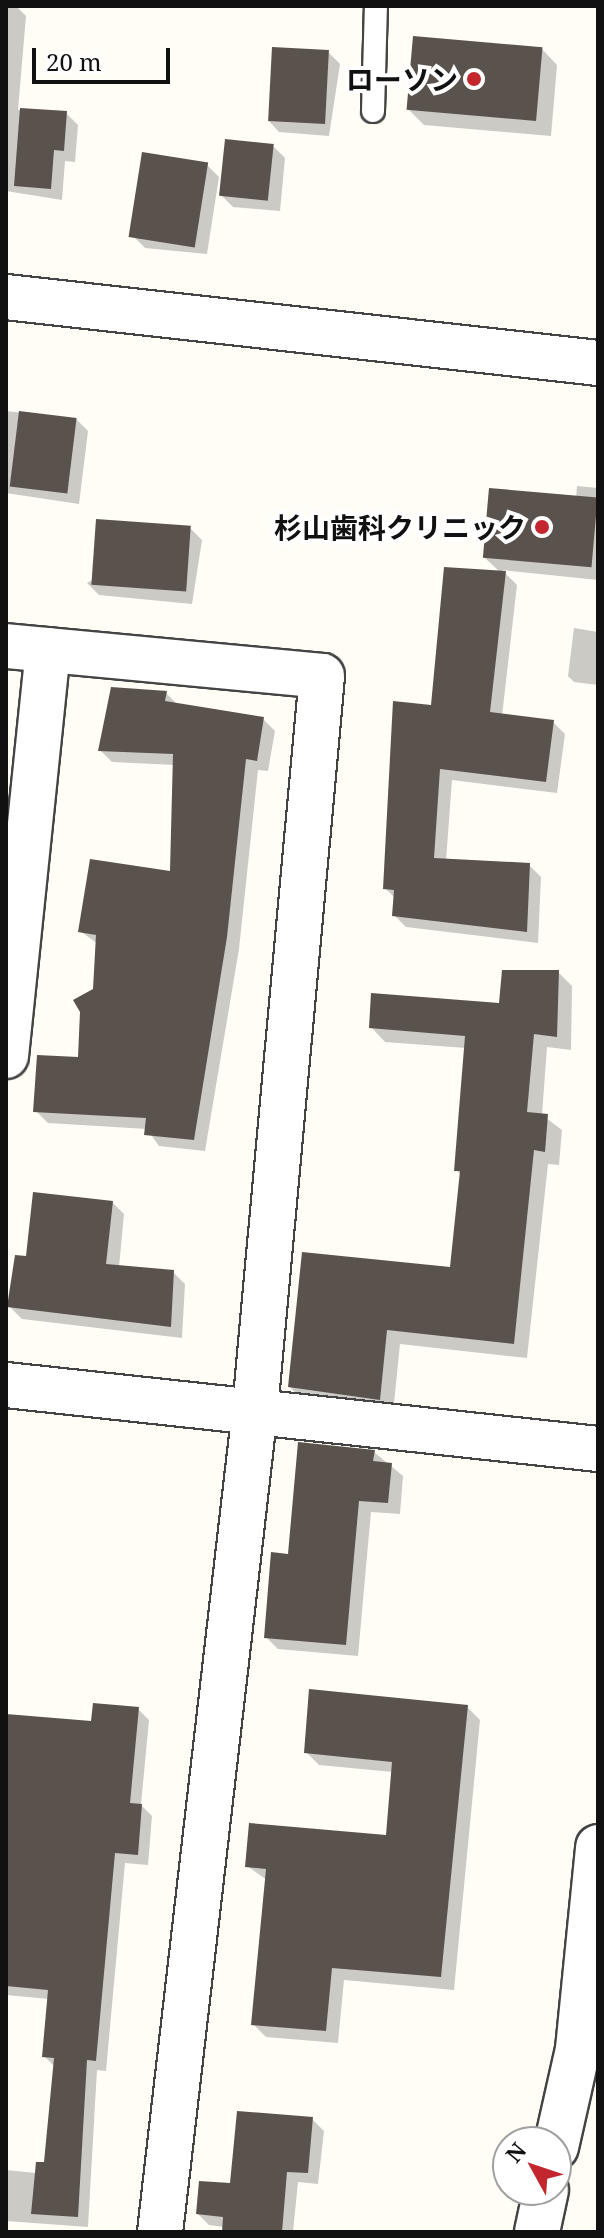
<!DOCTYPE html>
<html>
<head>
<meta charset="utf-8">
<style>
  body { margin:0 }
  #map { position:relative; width:604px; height:2238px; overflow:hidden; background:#fffdf5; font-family:"Noto Serif","Noto Sans JP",serif }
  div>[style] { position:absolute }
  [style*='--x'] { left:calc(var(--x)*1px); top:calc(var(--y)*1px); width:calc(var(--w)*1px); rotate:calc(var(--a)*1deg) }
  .shadow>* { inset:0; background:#0003 }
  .building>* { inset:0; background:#5a524d; transform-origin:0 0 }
  .roads { filter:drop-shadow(2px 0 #444) drop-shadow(-2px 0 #444) drop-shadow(0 2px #444) drop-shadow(0 -2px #444) }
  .service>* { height:22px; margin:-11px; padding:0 11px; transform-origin:11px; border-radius:11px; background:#fff }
  .minor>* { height:44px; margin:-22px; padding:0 22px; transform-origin:22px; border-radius:22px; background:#fff }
  .tertiary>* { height:44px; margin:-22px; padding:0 22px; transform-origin:22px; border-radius:22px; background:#fff }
  .dots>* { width:22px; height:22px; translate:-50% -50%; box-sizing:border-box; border:4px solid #fff; border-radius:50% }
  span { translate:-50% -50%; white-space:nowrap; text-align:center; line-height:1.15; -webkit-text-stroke:8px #fff; paint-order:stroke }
  .poi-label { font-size:28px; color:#111; font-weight:700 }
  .right { translate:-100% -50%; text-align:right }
  .frame { position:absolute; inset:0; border:8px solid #111; pointer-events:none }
  .north { position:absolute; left:492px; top:2126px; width:80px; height:80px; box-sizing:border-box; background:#fff; border:2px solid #a0a0a0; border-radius:50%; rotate:310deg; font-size:22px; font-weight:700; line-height:32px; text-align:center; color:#111 }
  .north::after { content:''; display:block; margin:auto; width:28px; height:36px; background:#c4262e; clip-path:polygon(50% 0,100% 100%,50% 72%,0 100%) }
  .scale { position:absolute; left:32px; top:48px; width:138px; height:36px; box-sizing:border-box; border:4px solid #111; border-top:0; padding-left:10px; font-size:24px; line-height:28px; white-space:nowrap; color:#111; -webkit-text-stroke:6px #fff; paint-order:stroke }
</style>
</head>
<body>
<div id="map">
  <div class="shadow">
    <i style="clip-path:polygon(6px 6px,16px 6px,26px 16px,18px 110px,66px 113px,78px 125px,75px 162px,65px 161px,62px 200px,6px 191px)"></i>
    <i style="clip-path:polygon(542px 49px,557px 65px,551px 136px,424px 125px,408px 109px)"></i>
    <i style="clip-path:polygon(328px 52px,340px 64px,329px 136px,279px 132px,268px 120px)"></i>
    <i style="clip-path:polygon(273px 146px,285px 158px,280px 211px,233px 207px,221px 195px)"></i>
    <i style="clip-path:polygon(207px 165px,219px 177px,207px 254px,145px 248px,133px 236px)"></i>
    <i style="clip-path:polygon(6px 411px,76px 419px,88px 431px,79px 504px,6px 493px)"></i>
    <i style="clip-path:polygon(577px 486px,598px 488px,598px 580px,502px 570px,517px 585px,502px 716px,553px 722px,565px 734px,557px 793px,452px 780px,446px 861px,529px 865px,541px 877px,538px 943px,406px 927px,394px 915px,396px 899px,385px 888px,433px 707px,501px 573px,485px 558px,576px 498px)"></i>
    <i style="clip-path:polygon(190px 528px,202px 540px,192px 604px,99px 595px,87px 583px)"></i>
    <i style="clip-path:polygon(574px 628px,598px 632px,598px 685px,574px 682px,568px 676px)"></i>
    <i style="clip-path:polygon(166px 693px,178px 705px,263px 719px,275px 731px,268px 771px,258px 770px,239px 949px,205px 1151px,159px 1146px,147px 1129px,48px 1123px,36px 1111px,80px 1059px,95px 990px,98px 944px,80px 931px,172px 874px,175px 765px,112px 762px,100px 750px)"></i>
    <i style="clip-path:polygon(558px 972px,572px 986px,571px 1050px,547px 1047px,542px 1115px,562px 1130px,559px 1165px,548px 1164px,527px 1358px,400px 1344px,393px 1413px,304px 1401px,290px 1387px,451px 1269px,462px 1176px,456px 1170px,466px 1048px,385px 1042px,371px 1027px,501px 1005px)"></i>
    <i style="clip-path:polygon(112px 1202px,124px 1214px,119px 1267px,173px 1272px,185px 1284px,182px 1338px,22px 1319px,10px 1307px,28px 1258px)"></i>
    <i style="clip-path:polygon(374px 1452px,403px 1476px,400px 1514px,371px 1512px,358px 1656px,278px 1649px,266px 1637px,290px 1556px)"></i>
    <i style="clip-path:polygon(467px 1707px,480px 1720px,454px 1990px,344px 1980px,338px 2043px,266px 2037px,253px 2024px,267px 1880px,247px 1866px,388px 1837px,393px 1772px,319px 1765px,306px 1752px)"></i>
    <i style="clip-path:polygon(138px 1709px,149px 1720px,141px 1805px,152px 1816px,148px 1865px,125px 1863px,106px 2071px,97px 2070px,88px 2227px,6px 2221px,6px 2170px,36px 2173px,45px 2165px,55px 2067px,44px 2056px,49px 1999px,6px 1995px,6px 1716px,93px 1723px)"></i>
    <i style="clip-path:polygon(312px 2119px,324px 2131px,318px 2184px,298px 2182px,293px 2232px,224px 2232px,224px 2227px,209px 2225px,198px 2214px)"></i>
  </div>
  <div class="building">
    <i style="left:413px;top:36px;width:130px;height:74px;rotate:5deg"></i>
    <i style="left:272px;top:47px;width:57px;height:74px;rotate:3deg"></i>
    <i style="clip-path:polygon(20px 108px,67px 111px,64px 151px,54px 150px,51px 189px,14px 186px)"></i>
    <i style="left:225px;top:139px;width:49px;height:57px;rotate:6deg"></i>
    <i style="left:142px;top:152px;width:67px;height:86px;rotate:9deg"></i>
    <i style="left:19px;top:411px;width:58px;height:76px;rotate:7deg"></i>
    <i style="left:489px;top:488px;width:109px;height:70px;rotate:5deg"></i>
    <i style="left:96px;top:519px;width:95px;height:66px;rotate:4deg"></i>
    <i style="clip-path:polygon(444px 567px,506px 571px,490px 712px,554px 720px,546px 782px,440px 769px,434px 858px,530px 863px,527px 932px,392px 916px,394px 890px,383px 889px,393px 701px,431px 705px)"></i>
    <i style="clip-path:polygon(111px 687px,167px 691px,165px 701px,264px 717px,257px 761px,246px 759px,227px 937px,194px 1140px,144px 1135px,146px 1118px,33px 1112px,37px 1055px,78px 1057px,80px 1012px,73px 1000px,93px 989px,96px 935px,78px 932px,90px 859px,170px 871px,173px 754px,98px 751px)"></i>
    <i style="clip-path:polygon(502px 970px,559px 970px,557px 1037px,534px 1034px,527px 1112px,548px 1114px,545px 1152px,534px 1150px,514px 1344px,387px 1330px,380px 1400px,288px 1387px,302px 1252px,450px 1267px,460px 1171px,454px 1171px,465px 1036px,369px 1028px,371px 993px,499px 1003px)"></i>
    <i style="clip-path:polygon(33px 1192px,113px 1201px,106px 1264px,174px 1270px,171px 1327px,7px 1307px,15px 1255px,26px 1256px)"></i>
    <i style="clip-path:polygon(298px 1442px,375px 1450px,373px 1461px,392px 1463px,388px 1503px,359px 1501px,346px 1645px,264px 1638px,271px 1552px,288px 1554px)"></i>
    <i style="clip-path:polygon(309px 1689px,468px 1705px,441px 1977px,332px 1968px,326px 2031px,251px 2025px,266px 1869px,245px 1867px,249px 1823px,386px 1835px,392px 1762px,304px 1753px)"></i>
    <i style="clip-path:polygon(93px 1703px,139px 1707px,130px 1803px,142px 1804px,138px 1855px,115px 1853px,96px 2061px,87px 2060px,78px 2217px,31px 2214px,36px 2162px,44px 2162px,54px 2058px,42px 2057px,48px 1990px,6px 1986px,6px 1714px,91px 1721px)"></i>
    <i style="clip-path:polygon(237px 2111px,313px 2117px,308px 2173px,287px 2172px,282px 2232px,222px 2232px,223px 2217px,196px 2214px,199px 2181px,230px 2183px)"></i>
  </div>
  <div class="roads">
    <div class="service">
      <i style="--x:373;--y:111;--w:105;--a:-88.4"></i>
    </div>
    <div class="minor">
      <i style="--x:6;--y:646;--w:317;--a:5.4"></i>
      <i style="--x:322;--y:676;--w:737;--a:95.22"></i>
      <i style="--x:255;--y:1410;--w:827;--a:96.59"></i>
      <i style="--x:6;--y:1056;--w:408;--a:-84.1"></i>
      <i style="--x:6;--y:1385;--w:595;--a:6.17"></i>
    </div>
    <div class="tertiary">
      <i style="--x:6;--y:297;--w:596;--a:6.36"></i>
      <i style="--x:556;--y:2147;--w:100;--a:-77.3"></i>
      <i style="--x:578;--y:2049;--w:203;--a:-84.3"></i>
      <i style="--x:537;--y:2232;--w:43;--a:-77.9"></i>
    </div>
  </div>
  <div class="dots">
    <i style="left:474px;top:79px;background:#c4262e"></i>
    <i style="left:542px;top:527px;background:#c4262e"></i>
  </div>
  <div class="poi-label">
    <span class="right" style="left:458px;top:79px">ローソン</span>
    <span class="right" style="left:526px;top:527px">杉山歯科クリニック</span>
  </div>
  <div class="frame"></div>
  <div class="north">N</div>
  <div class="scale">20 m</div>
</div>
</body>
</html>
